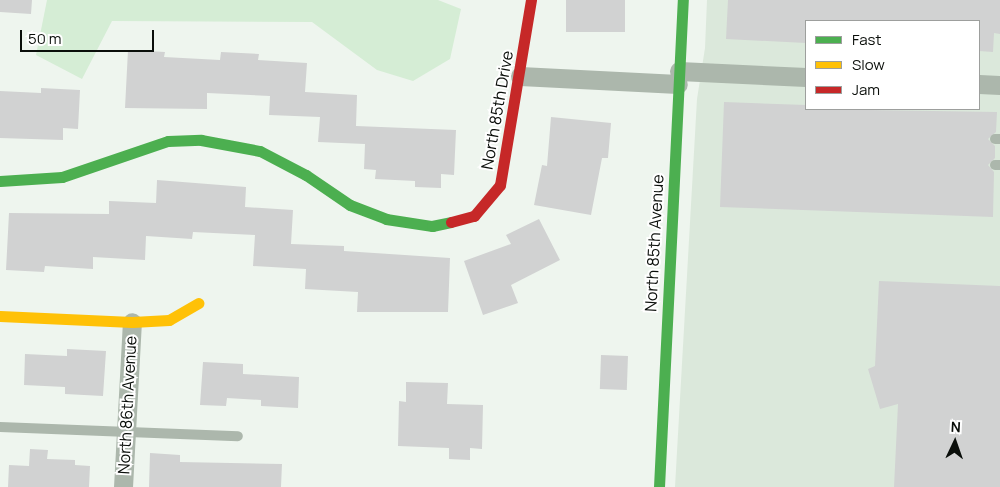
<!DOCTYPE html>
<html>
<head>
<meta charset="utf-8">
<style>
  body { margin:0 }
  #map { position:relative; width:1000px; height:487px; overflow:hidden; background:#eef5ee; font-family:Manrope,sans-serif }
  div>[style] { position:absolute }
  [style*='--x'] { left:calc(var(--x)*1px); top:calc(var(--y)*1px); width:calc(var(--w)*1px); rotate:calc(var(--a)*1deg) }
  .built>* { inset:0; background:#dbe8db }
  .green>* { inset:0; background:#d5edd5 }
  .building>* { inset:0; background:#d1d2d2; transform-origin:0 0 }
  .lane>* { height:10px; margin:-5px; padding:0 5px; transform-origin:5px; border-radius:5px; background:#acb7ac }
  .street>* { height:19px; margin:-9.5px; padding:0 9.5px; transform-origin:9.5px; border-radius:9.5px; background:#acb7ac }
  .fast>* { height:11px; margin:-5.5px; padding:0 5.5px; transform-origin:5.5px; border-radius:5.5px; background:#4caf50 }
  .slow>* { height:11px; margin:-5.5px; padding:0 5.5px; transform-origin:5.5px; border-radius:5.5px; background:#ffc107 }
  .jam>* { height:11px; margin:-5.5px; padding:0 5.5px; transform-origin:5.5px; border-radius:5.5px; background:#c62828 }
  span { translate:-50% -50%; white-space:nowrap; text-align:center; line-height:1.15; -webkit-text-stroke:4px #fff; paint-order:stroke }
  .street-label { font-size:16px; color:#0a0e0a }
  .legend { position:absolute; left:805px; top:20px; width:175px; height:90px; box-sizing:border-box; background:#fff; border:1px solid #9d9f9d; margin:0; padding:6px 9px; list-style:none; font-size:15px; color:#0a0e0a }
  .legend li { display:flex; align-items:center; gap:10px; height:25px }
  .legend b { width:25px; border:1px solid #9d9f9d }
  .north { position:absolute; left:930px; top:417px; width:50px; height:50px; -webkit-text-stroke:4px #fff; paint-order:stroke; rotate:3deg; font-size:14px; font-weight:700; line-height:20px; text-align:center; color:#0a0e0a }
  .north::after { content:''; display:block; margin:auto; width:18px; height:22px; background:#0a0e0a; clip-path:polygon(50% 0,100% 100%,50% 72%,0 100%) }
  .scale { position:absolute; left:20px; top:30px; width:134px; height:22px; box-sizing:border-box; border:2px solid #0a0e0a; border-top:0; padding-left:6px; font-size:15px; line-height:18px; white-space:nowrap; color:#0a0e0a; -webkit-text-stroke:4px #fff; paint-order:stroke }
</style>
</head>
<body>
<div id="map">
  <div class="built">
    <i style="clip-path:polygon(evenodd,707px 0,1000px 0,1000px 487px,675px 487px,697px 99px,705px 48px,707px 0,806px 21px,979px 21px,979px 109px,806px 109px,806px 21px)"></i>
  </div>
  <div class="green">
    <i style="clip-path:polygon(47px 0,438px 0,461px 9px,450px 59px,413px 81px,377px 70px,312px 22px,112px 21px,82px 79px,36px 55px)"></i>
  </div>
  <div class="building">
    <i style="clip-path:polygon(0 0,32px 0,31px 14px,0 12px)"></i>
    <i style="left:566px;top:0;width:59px;height:32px"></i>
    <i style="clip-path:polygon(728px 0,1000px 0,1000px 34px,994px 33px,993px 52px,979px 51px,979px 21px,806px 21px,806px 43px,726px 39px)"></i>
    <i style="clip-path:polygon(128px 50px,165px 52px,164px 57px,220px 60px,221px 52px,259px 54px,258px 60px,307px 63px,305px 92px,357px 95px,356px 126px,456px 130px,454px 175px,441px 174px,441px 188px,415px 187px,415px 181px,375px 179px,376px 170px,364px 169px,365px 144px,318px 142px,320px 117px,269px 115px,270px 96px,207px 93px,207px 109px,125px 108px)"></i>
    <i style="clip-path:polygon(41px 88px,80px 90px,78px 129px,63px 128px,63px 140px,0 138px,0 91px,41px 93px)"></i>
    <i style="clip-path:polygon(724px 102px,806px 105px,806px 109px,997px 112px,996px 132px,988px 139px,995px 146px,995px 158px,988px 165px,994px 172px,993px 217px,720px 207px)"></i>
    <i style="clip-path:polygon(551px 117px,611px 123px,608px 158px,602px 158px,591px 215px,534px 205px,542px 165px,547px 166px)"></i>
    <i style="clip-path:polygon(157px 180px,246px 187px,245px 207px,293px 210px,291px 244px,344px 246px,344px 251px,450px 258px,448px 312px,357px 312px,358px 292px,305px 289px,306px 269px,253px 266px,255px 235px,193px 232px,192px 239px,146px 236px,145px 260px,93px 257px,93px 269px,45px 266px,44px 272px,6px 270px,9px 213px,109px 214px,109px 201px,156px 203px)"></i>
    <i style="clip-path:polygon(539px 219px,560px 260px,511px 285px,518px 303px,483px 315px,464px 261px,511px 244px,506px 235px)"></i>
    <i style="clip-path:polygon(879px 281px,1000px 286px,1000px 487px,894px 487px,898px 404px,880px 409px,868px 369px,875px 366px)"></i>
    <i style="clip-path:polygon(67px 349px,106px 351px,103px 396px,65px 394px,65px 387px,24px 385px,25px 354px,67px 356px)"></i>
    <i style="left:601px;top:355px;width:27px;height:34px;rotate:2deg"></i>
    <i style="clip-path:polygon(203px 362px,243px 364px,243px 374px,299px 377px,298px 408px,261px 406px,261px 400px,227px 398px,226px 406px,200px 405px)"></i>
    <i style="clip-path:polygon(406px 382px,448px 383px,447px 404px,483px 405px,482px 449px,470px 448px,470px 460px,449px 459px,449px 448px,398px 446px,399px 401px,406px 402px)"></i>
    <i style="clip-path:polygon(30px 449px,48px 450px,47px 459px,75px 460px,75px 465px,90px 466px,89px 487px,8px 487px,9px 465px,29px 466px)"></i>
    <i style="clip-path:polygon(150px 453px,180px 455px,180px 462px,282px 464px,281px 487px,149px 487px)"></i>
  </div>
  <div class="lane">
    <i style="--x:995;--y:139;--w:5;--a:0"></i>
    <i style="--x:995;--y:165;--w:5;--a:0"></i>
    <i style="--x:0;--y:427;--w:238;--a:2.2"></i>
  </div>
  <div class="street">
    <i style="--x:679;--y:71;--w:127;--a:2.7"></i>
    <i style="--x:520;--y:76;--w:158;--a:2.9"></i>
    <i style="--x:979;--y:84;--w:21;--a:3"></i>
    <i style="--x:123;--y:487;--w:165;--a:-86.9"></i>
  </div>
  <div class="fast">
    <i style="--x:0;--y:181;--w:62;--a:-3.7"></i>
    <i style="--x:62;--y:177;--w:112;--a:-18.8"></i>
    <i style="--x:168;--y:141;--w:33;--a:-2"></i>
    <i style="--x:201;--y:140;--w:60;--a:10.6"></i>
    <i style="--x:260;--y:151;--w:52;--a:27.6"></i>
    <i style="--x:306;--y:175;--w:53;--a:34.3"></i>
    <i style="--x:350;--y:205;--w:39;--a:21"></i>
    <i style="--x:386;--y:219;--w:47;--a:8.7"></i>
    <i style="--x:432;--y:226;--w:19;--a:-12"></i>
    <i style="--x:659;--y:487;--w:488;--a:-87.2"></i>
  </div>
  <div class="slow">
    <i style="--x:0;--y:316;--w:132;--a:2.6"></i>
    <i style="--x:132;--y:322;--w:37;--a:-3"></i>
    <i style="--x:169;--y:320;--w:34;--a:-30"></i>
  </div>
  <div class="jam">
    <i style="--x:451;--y:222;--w:24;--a:-15"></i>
    <i style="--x:474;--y:216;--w:40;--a:-50"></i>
    <i style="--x:500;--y:185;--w:188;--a:-80.5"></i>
  </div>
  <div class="street-label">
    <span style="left:497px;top:110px;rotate:-80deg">North 85th Drive</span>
    <span style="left:654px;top:243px;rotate:-87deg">North 85th Avenue</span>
    <span style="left:127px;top:405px;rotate:-87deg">North 86th Avenue</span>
  </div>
  <ul class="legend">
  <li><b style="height:6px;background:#4caf50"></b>Fast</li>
  <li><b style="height:6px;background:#ffc107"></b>Slow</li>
  <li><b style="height:6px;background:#c62828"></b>Jam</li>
  </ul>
  <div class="north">N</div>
  <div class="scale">50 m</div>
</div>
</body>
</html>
